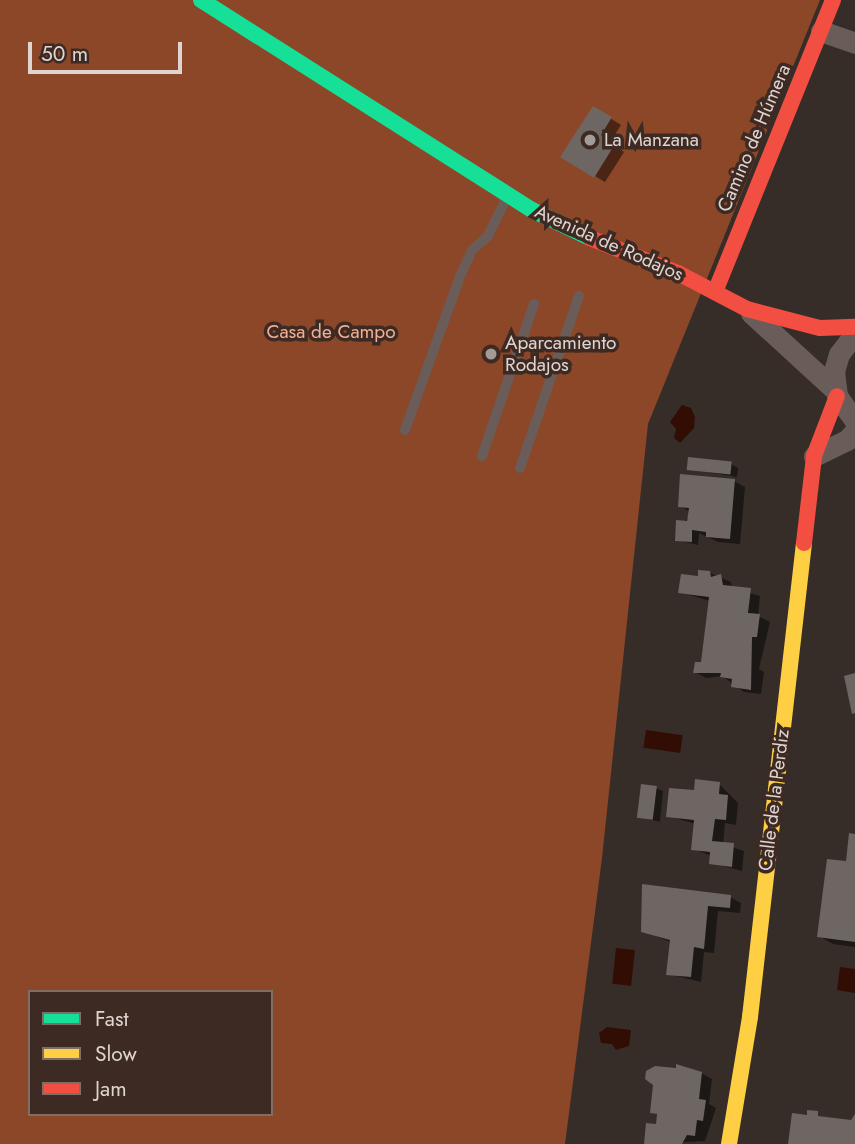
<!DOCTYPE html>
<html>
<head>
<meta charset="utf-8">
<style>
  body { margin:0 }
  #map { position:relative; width:855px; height:1144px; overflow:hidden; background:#362d29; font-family:Jost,sans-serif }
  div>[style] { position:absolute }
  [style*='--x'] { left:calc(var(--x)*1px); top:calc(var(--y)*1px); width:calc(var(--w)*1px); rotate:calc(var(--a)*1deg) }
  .forest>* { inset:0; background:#8c4628 }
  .water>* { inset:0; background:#320d04; transform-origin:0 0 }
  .shadow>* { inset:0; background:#0007 }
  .building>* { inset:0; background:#6e6662; transform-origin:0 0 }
  .lane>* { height:10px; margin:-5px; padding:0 5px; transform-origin:5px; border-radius:5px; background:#6a5d59 }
  .street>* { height:21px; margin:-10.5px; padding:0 10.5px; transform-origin:10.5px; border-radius:10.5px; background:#6a5d59 }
  .fast>* { height:16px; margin:-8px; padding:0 8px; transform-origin:8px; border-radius:8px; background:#16e098 }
  .slow>* { height:16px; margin:-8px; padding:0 8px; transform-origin:8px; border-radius:8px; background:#ffcf43 }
  .jam>* { height:16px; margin:-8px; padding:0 8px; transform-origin:8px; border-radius:8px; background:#f24e42 }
  .dots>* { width:19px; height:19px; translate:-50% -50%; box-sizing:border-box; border:4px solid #3c2a23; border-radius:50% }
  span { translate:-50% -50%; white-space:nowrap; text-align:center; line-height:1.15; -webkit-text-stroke:7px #3c2a23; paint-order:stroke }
  .street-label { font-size:19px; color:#e0d4d0 }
  .poi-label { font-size:19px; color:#e0d4d0 }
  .left { translate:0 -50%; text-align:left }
  .park-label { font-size:19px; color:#f3af95 }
  .legend { position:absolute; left:28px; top:990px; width:245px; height:126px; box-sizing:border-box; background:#3c2a23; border:2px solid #7e6e68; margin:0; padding:9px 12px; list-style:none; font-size:21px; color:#e0d4d0 }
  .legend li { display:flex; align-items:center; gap:14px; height:35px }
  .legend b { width:35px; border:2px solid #7e6e68 }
  .scale { position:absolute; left:28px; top:42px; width:154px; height:32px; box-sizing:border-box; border:4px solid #e0d4d0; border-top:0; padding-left:9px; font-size:21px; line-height:24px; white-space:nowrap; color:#e0d4d0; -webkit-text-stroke:5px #3c2a23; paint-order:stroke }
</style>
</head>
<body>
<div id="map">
  <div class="forest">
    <i style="clip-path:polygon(evenodd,0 0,820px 0,648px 424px,602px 858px,565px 1144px,0 1144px,0 0,30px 992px,271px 992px,271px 1114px,30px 1114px,30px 992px)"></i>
  </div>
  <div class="water">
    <i style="clip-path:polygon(682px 405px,691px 408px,695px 417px,694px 428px,680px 443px,674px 438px,676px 429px,670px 422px)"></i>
    <i style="left:646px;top:730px;width:37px;height:18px;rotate:8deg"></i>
    <i style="left:616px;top:948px;width:19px;height:36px;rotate:6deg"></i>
    <i style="clip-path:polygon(840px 967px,855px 969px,855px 993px,837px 990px)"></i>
    <i style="clip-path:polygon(607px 1027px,631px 1030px,629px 1046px,616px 1050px,612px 1044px,601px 1043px,599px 1033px)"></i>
  </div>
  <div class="shadow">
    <i style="clip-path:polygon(594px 108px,621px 125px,610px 142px,624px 152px,605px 182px,563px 157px)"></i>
    <i style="clip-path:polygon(731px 464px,738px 468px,737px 477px,688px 469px)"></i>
    <i style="clip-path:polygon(734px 481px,745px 487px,740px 544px,718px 542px,699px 533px,698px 545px,677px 540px,690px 512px,680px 506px)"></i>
    <i style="clip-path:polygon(710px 573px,731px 582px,732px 588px,760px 596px,758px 616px,770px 622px,759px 669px,764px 672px,761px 694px,744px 692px,722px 676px,706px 678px,695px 672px,702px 664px,710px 601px,680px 592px)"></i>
    <i style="clip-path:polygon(719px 784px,738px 803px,736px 825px,725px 823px,723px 844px,744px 851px,742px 871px,711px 863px,712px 856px,693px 849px,696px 824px,668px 816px,696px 792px)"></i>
    <i style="clip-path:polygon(656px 788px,663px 791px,660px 822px,639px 817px)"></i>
    <i style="clip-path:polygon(855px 835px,855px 947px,833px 944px,819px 936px)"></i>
    <i style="clip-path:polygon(730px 897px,741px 903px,740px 913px,718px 911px,714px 953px,704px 952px,701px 982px,668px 974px,671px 942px,643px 931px)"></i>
    <i style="clip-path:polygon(701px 1073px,712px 1079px,709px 1104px,716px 1108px,705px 1141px,648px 1144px,658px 1126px,659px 1116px,652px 1112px)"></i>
  </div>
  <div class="building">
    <i style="clip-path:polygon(593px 106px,612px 117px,601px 135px,615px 144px,594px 178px,560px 157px)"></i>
    <i style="left:688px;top:457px;width:44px;height:13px;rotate:6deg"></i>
    <i style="clip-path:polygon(680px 474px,735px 479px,730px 539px,706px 537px,706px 532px,692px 530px,692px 542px,675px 541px,676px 520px,687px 521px,689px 508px,678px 507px)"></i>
    <i style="clip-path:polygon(698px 570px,710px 571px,711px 577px,721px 574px,723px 585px,751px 588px,748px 613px,760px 614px,757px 637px,752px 637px,751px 690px,731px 687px,732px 679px,720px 677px,721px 673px,693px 673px,695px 662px,701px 662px,709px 597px,678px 593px,681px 574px,698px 576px)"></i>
    <i style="clip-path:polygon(855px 673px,855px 713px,852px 714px,844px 676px)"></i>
    <i style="clip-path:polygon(695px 779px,720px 782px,719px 794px,728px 795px,726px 820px,715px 819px,712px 841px,734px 843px,732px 867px,709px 864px,710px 852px,691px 850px,694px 820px,666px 817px,669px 788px,694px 790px)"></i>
    <i style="left:641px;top:784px;width:16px;height:34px;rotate:7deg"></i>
    <i style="clip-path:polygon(849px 833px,855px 834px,855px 942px,817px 937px,827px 859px,846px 861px)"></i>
    <i style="clip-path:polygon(642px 884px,731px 895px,730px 908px,708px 906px,704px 949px,694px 947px,691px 977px,666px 975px,670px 940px,641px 932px)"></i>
    <i style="clip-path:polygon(676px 1064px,702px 1072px,699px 1099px,706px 1100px,703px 1121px,697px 1120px,695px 1136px,687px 1135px,682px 1144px,644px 1144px,646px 1123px,656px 1124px,657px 1114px,650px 1113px,653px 1085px,645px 1079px,646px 1071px,655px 1066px,676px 1068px)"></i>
    <i style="clip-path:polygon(807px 1110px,818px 1111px,818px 1116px,851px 1120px,855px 1114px,855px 1144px,788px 1144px,792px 1113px,807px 1115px)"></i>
  </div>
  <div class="lane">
    <i style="--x:405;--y:430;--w:166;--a:-70.3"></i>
    <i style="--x:461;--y:274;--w:26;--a:-65"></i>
    <i style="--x:472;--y:250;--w:21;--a:-41"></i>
    <i style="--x:488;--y:236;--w:43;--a:-64"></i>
    <i style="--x:482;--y:456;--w:161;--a:-71.1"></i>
    <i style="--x:520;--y:468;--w:182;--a:-71.1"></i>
  </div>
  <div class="street">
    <i style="--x:821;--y:31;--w:36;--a:19"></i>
    <i style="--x:751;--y:313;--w:114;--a:42.5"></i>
    <i style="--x:855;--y:333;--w:26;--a:127"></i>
    <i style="--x:839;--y:354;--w:18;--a:106"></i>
    <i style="--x:834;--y:371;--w:25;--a:83"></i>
    <i style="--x:837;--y:396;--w:31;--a:54"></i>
    <i style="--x:814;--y:456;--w:37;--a:-26"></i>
    <i style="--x:847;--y:440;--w:12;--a:-48"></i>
  </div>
  <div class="fast">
    <i style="--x:201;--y:0;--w:392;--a:32.4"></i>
    <i style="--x:532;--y:210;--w:64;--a:25.8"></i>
  </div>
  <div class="slow">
    <i style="--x:729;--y:1144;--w:129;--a:-80.6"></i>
    <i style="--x:750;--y:1017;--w:477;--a:-83.5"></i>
  </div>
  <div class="jam">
    <i style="--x:590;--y:238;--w:95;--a:21.7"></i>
    <i style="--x:678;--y:273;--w:78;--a:27.6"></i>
    <i style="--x:747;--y:309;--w:75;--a:14.6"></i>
    <i style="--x:820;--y:328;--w:35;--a:-2"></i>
    <i style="--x:715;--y:292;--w:315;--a:-68"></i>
    <i style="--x:804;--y:543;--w:88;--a:-83.4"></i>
    <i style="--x:814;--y:456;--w:64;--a:-69"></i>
  </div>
  <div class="dots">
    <i style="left:590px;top:140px;background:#a49a96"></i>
    <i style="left:491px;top:354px;background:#a49a96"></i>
  </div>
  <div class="street-label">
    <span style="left:754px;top:138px;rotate:-67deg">Camino de Húmera</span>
    <span style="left:609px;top:243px;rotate:24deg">Avenida de Rodajos</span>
    <span style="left:774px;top:800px;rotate:-83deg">Calle de la Perdiz</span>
  </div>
  <div class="poi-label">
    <span class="left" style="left:604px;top:140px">La Manzana</span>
    <span class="left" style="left:505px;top:354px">Aparcamiento<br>Rodajos</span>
  </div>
  <div class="park-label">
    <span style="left:331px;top:332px">Casa de Campo</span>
  </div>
  <ul class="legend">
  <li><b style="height:9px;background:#16e098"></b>Fast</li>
  <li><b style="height:9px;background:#ffcf43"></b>Slow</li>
  <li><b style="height:9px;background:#f24e42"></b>Jam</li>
  </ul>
  <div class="scale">50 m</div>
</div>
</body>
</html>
